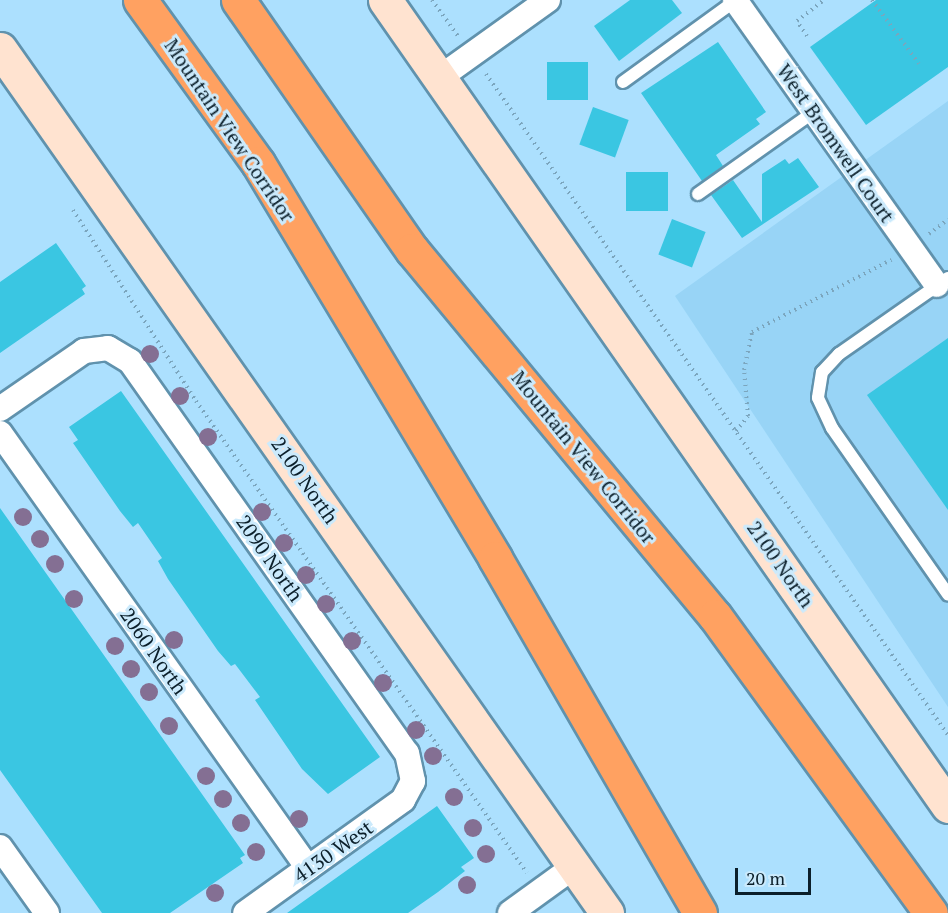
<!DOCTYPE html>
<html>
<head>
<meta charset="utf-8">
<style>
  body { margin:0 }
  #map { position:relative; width:948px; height:913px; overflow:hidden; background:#ace0fe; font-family:"PT Serif",serif }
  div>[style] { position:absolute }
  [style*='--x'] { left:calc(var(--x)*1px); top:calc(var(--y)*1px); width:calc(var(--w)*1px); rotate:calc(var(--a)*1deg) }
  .built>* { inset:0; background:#98d4f6 }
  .building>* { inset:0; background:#3ac6e2; transform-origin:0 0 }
  .path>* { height:4px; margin-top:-2px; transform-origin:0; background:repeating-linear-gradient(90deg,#7ba5bd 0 1.5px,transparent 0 6px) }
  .roads { filter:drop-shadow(2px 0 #6092ad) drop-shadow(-2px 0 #6092ad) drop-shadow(0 2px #6092ad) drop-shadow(0 -2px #6092ad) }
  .lane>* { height:12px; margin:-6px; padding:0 6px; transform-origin:6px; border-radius:6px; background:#fff }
  .street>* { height:24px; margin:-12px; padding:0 12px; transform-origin:12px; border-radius:12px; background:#fff }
  .secondary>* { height:33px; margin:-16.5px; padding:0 16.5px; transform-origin:16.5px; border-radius:16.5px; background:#ffe3d0 }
  .highway>* { height:33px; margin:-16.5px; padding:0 16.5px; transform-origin:16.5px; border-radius:16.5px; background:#ffa161 }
  .trees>* { width:18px; height:18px; margin:-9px; border-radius:50%; background:#846f93 }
  span { translate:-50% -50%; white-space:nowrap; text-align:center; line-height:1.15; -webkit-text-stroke:6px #cbeafc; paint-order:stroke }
  .street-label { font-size:20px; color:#0b1f2a }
  .scale { position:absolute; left:735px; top:868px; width:76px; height:27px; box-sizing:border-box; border:3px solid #0b1f2a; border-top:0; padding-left:8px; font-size:18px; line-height:21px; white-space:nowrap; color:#0b1f2a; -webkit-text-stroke:4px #cbeafc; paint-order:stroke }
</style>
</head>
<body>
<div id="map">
  <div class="built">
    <i style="clip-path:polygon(948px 101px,948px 707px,675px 296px)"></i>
  </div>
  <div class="building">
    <i style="clip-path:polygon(630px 0,672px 0,682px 13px,619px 61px,594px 26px)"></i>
    <i style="clip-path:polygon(876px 0,948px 0,948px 67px,866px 125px,810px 47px)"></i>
    <i style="clip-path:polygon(718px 42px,766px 112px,756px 119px,760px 124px,716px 155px,723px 166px,702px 181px,641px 93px)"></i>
    <i style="left:547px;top:62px;width:41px;height:38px"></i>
    <i style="left:593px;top:107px;width:38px;height:40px;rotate:20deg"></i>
    <i style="clip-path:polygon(798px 158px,819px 187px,742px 238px,711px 195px,733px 180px,762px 222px,762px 174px,785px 159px,789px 164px)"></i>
    <i style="left:626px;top:172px;width:42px;height:39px"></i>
    <i style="left:672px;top:219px;width:36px;height:38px;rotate:21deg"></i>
    <i style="clip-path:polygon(56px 243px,86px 286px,82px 289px,85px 294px,0 353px,0 282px)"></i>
    <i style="clip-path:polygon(948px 338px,948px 510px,867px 395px)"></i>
    <i style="clip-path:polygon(121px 391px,380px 757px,328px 794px,302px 769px,255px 700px,260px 697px,235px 664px,231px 666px,218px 651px,168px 579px,158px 561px,162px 558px,138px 523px,133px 527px,120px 511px,73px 443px,78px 440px,69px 427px)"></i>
    <i style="clip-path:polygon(0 508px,245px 855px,240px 858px,243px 863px,170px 913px,102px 913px,0 770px)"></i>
    <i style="clip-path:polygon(437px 806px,474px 858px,461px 867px,465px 871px,438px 892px,408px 913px,287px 913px)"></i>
  </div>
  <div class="path">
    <i style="--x:432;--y:0;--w:44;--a:54.2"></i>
    <i style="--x:872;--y:0;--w:79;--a:53.7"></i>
    <i style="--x:807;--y:36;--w:18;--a:-124"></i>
    <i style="--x:797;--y:21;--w:34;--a:-38"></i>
    <i style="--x:486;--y:74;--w:806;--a:55.05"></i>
    <i style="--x:73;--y:210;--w:227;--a:57.2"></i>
    <i style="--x:196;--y:401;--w:576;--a:54.96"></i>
    <i style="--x:929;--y:234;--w:24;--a:-38"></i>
    <i style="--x:736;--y:431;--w:19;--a:-51"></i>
    <i style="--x:748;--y:416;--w:46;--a:-95"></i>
    <i style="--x:744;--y:370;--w:39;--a:-78"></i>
    <i style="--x:752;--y:332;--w:157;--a:-27.4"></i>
  </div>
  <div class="roads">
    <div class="lane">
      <i style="--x:623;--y:82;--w:138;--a:-35.9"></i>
      <i style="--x:698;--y:194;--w:142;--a:-35.3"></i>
      <i style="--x:948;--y:278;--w:133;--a:145.1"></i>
      <i style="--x:839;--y:354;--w:25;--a:133"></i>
      <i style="--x:822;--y:372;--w:26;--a:99"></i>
      <i style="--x:818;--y:398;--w:33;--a:65"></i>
      <i style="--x:832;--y:428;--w:203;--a:55.1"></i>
    </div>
    <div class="street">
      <i style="--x:735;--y:0;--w:349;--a:54.7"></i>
      <i style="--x:439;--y:78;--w:134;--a:-35.6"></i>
      <i style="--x:0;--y:409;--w:102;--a:-34.6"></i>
      <i style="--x:84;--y:351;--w:24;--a:-7"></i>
      <i style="--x:108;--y:348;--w:26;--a:31"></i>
      <i style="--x:130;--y:361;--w:480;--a:54.8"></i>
      <i style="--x:407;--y:753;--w:29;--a:78"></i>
      <i style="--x:413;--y:781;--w:21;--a:118"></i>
      <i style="--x:403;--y:800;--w:194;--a:144.4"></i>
      <i style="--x:0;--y:433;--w:533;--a:54.7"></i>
      <i style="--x:0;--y:847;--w:81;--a:54.5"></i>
      <i style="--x:510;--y:913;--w:80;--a:-35.9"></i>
    </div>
    <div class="secondary">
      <i style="--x:385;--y:0;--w:983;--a:55.07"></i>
      <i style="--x:0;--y:49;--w:1056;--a:54.91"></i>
    </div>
    <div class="highway">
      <i style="--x:140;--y:0;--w:201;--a:54.1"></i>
      <i style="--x:258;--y:163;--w:461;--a:59"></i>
      <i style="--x:495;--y:558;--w:410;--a:60"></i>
      <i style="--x:238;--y:0;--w:305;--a:55.2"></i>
      <i style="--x:412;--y:250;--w:475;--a:50.4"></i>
      <i style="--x:715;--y:616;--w:367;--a:54"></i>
    </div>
  </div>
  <div class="trees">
    <i style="left:150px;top:354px"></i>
    <i style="left:180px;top:396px"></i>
    <i style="left:208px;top:437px"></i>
    <i style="left:262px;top:512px"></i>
    <i style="left:23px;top:517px"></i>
    <i style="left:40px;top:539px"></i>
    <i style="left:284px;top:543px"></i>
    <i style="left:55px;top:564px"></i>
    <i style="left:306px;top:575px"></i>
    <i style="left:74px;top:599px"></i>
    <i style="left:326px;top:604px"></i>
    <i style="left:174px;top:640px"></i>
    <i style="left:352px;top:641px"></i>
    <i style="left:115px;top:646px"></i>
    <i style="left:131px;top:669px"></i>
    <i style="left:383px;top:683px"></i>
    <i style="left:149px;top:692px"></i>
    <i style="left:169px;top:726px"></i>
    <i style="left:416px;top:730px"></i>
    <i style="left:433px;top:756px"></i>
    <i style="left:206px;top:776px"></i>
    <i style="left:454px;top:797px"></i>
    <i style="left:223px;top:799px"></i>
    <i style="left:299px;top:819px"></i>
    <i style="left:241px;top:823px"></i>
    <i style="left:473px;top:828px"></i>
    <i style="left:256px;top:852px"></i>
    <i style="left:486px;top:854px"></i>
    <i style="left:467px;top:885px"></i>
    <i style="left:215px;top:893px"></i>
  </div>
  <div class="street-label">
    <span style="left:230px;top:130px;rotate:56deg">Mountain View Corridor</span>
    <span style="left:836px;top:143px;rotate:55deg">West Bromwell Court</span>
    <span style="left:584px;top:457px;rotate:51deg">Mountain View Corridor</span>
    <span style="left:305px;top:480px;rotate:55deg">2100 North</span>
    <span style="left:270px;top:558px;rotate:55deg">2090 North</span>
    <span style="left:781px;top:564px;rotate:55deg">2100 North</span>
    <span style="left:154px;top:651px;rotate:55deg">2060 North</span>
    <span style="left:333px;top:851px;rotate:-35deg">4130 West</span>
  </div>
  <div class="scale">20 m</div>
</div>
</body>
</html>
